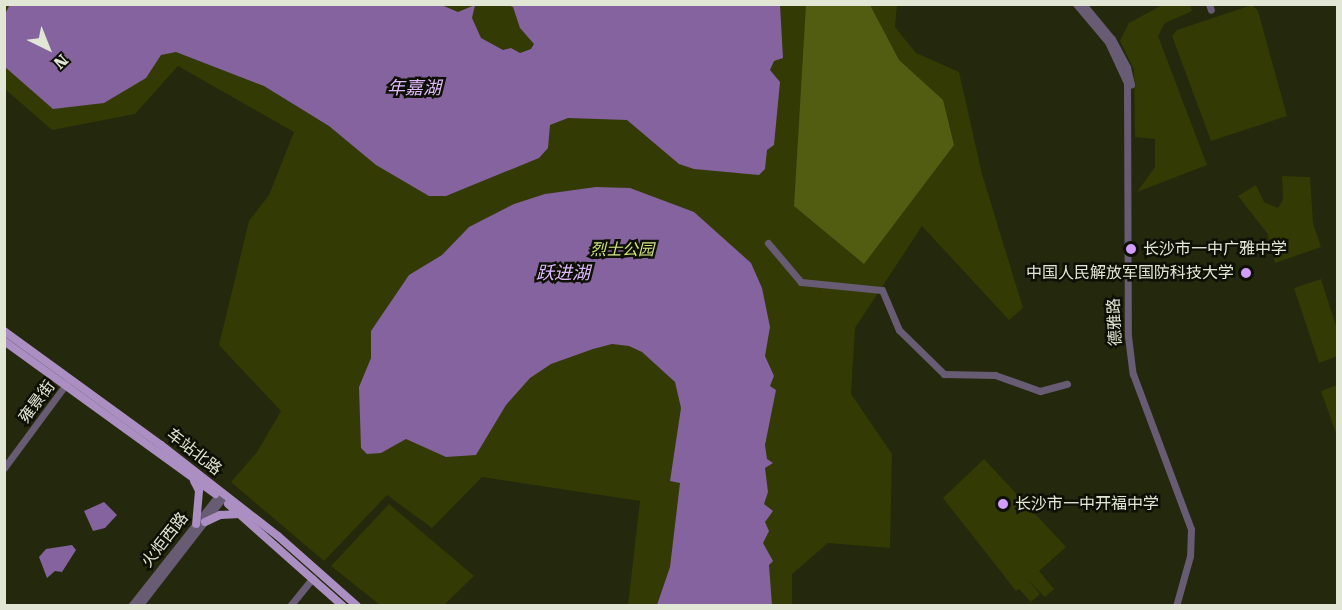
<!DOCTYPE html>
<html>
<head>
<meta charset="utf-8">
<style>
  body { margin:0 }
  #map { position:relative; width:1342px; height:610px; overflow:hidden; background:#24280c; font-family:"Roboto Serif","Noto Sans SC",serif }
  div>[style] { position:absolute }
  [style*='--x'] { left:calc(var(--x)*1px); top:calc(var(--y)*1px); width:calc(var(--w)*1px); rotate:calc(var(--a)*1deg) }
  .green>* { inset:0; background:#333a04 }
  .forest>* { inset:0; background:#535d12 }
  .water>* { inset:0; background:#84639e }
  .minor>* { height:7px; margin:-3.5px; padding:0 3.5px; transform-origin:3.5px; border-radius:3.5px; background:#685b74 }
  .major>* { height:8px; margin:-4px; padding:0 4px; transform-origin:4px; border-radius:4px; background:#ab8fc3 }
  .dots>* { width:16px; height:16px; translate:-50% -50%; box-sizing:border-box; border:3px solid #0e1005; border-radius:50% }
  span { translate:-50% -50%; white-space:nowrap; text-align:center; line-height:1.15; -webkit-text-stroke:5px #0e1005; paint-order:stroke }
  .poi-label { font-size:16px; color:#e2e6d5 }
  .left { translate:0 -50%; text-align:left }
  .right { translate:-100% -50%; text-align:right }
  .park-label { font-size:16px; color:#d1e27e; font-style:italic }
  .street-label { font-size:16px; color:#e2e6d5 }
  .water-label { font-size:18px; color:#deb9fd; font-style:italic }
  .frame { position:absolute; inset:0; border:6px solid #e2e6d5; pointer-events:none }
  .north { position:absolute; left:18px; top:18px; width:60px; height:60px; -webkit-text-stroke:4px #0e1005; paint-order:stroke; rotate:137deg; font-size:16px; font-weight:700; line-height:24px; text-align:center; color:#e2e6d5 }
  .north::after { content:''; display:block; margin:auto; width:21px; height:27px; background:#e2e6d5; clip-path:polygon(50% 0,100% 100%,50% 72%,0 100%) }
</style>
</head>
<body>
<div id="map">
  <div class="green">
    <i style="clip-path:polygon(1164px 4px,1190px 5px,1192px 11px,1165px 23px,1158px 36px,1207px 165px,1137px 192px,1155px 167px,1155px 139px,1135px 137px,1134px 70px,1120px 41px,1129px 23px)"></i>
    <i style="clip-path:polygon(5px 5px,897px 5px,895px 27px,916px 53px,959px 72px,982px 174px,1023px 308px,1009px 320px,922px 226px,855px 328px,851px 394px,892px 454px,890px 548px,828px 543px,792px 574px,792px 605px,628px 605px,640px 501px,482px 477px,432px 528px,387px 495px,324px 561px,231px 482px,257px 452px,281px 411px,219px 345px,249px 221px,269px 195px,294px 132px,178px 66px,135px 114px,52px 130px,5px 89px)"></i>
    <i style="clip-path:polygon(1252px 5px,1258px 11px,1287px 116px,1211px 141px,1172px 36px,1177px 30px)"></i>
    <i style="clip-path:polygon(1282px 176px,1310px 177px,1313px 223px,1321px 247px,1275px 263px,1267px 233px,1238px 196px,1256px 185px,1264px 202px,1278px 208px,1283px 200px)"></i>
    <i style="clip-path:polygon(1321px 279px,1337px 329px,1338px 356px,1319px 363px,1294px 288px)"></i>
    <i style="clip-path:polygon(1337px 385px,1338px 385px,1337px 436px,1321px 391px)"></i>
    <i style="clip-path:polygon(984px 459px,1066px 547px,1039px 571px,1054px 589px,1045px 597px,1028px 580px,1040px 594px,1031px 602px,1019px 589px,1016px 591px,943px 498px)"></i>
    <i style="clip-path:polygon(389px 504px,474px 576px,444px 605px,380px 605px,331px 566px)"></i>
  </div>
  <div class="forest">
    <i style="clip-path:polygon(806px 5px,870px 5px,899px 60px,943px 100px,954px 145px,864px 264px,794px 206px)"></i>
  </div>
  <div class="water">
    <i style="clip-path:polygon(10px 4px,439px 4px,458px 12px,475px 5px,472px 18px,481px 38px,503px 50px,511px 48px,520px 53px,531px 49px,534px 44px,520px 28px,513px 7px,508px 5px,780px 5px,783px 58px,774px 61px,770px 70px,780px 82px,774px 145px,767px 150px,765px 169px,759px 175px,694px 169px,679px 164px,627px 120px,568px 118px,550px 125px,548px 148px,539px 158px,446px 196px,429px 196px,376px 165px,329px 126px,264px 86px,176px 52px,161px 55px,146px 78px,104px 103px,53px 109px,5px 67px,5px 14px)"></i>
    <i style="clip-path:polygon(596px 187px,630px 188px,694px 212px,751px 263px,762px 288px,770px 327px,765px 356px,774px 376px,770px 386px,776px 390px,765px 445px,767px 459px,773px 463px,765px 468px,768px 492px,764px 504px,773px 511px,765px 522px,769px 531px,763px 543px,773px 561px,769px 565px,772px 605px,657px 605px,670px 567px,680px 483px,670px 481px,681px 408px,675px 382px,642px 352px,629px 346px,612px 344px,593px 349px,551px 364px,530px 378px,506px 405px,476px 455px,446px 457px,406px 439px,381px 453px,367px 454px,361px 448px,359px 387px,371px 358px,371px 331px,409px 275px,442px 255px,469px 227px,514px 204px,545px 194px)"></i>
    <i style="clip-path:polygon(104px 502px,117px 515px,105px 528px,93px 531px,84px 511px)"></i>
    <i style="clip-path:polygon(72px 545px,76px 550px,62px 572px,55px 571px,47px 578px,39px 557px,46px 549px)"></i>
  </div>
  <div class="minor">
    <i style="--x:1076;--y:4;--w:50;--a:49.9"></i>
    <i style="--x:1108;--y:42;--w:45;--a:65.1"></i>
    <i style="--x:1127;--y:83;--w:253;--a:89.8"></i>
    <i style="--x:1128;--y:336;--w:38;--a:83"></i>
    <i style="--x:1133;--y:374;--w:165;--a:69.5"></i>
    <i style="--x:1191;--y:529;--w:27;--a:92"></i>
    <i style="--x:1190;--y:556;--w:52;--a:105.6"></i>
    <i style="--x:1083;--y:4;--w:45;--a:50.4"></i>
    <i style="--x:1112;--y:39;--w:32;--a:62"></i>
    <i style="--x:1127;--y:67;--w:18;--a:77"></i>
    <i style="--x:1209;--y:4;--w:6;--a:72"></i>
    <i style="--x:768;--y:243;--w:51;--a:49.8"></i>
    <i style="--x:801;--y:282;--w:81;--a:5.6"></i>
    <i style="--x:882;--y:290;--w:43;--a:67"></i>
    <i style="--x:899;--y:330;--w:63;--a:44.4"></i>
    <i style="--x:944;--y:374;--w:51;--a:1.1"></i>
    <i style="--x:995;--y:375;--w:48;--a:19.6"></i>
    <i style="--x:1040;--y:391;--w:28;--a:-15"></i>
    <i style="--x:4;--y:468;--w:106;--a:-53.5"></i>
    <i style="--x:131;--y:606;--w:145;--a:-51.7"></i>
    <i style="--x:139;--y:606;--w:140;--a:-52.2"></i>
    <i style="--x:290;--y:606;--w:36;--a:-51"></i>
  </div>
  <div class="major">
    <i style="--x:4;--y:331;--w:194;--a:36"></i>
    <i style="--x:161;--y:445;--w:148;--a:37.9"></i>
    <i style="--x:278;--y:536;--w:106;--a:41.5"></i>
    <i style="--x:4;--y:341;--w:261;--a:35.9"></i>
    <i style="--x:194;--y:481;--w:11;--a:63"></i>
    <i style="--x:199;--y:491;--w:33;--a:95"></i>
    <i style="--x:228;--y:504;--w:154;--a:41.6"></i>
    <i style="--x:205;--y:522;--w:17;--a:-25"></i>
    <i style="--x:220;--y:515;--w:20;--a:-3"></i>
  </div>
  <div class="dots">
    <i style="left:1131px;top:249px;background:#d29dfd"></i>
    <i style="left:1246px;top:273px;background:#d29dfd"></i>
    <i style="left:1003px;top:504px;background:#d29dfd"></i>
  </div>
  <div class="poi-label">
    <span class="left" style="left:1143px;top:249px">长沙市一中广雅中学</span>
    <span class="right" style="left:1234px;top:273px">中国人民解放军国防科技大学</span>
    <span class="left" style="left:1015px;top:504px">长沙市一中开福中学</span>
  </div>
  <div class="park-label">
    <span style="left:622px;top:250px">烈士公园</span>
  </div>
  <div class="street-label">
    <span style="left:1115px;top:322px;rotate:-93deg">德雅路</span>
    <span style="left:37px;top:402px;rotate:-53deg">雍景街</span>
    <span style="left:194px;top:452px;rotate:38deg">车站北路</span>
    <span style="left:165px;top:540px;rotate:-52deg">火炬西路</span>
  </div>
  <div class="water-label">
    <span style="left:414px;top:88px">年嘉湖</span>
    <span style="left:563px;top:273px">跃进湖</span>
  </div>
  <div class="frame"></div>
  <div class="north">N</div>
</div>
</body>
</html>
